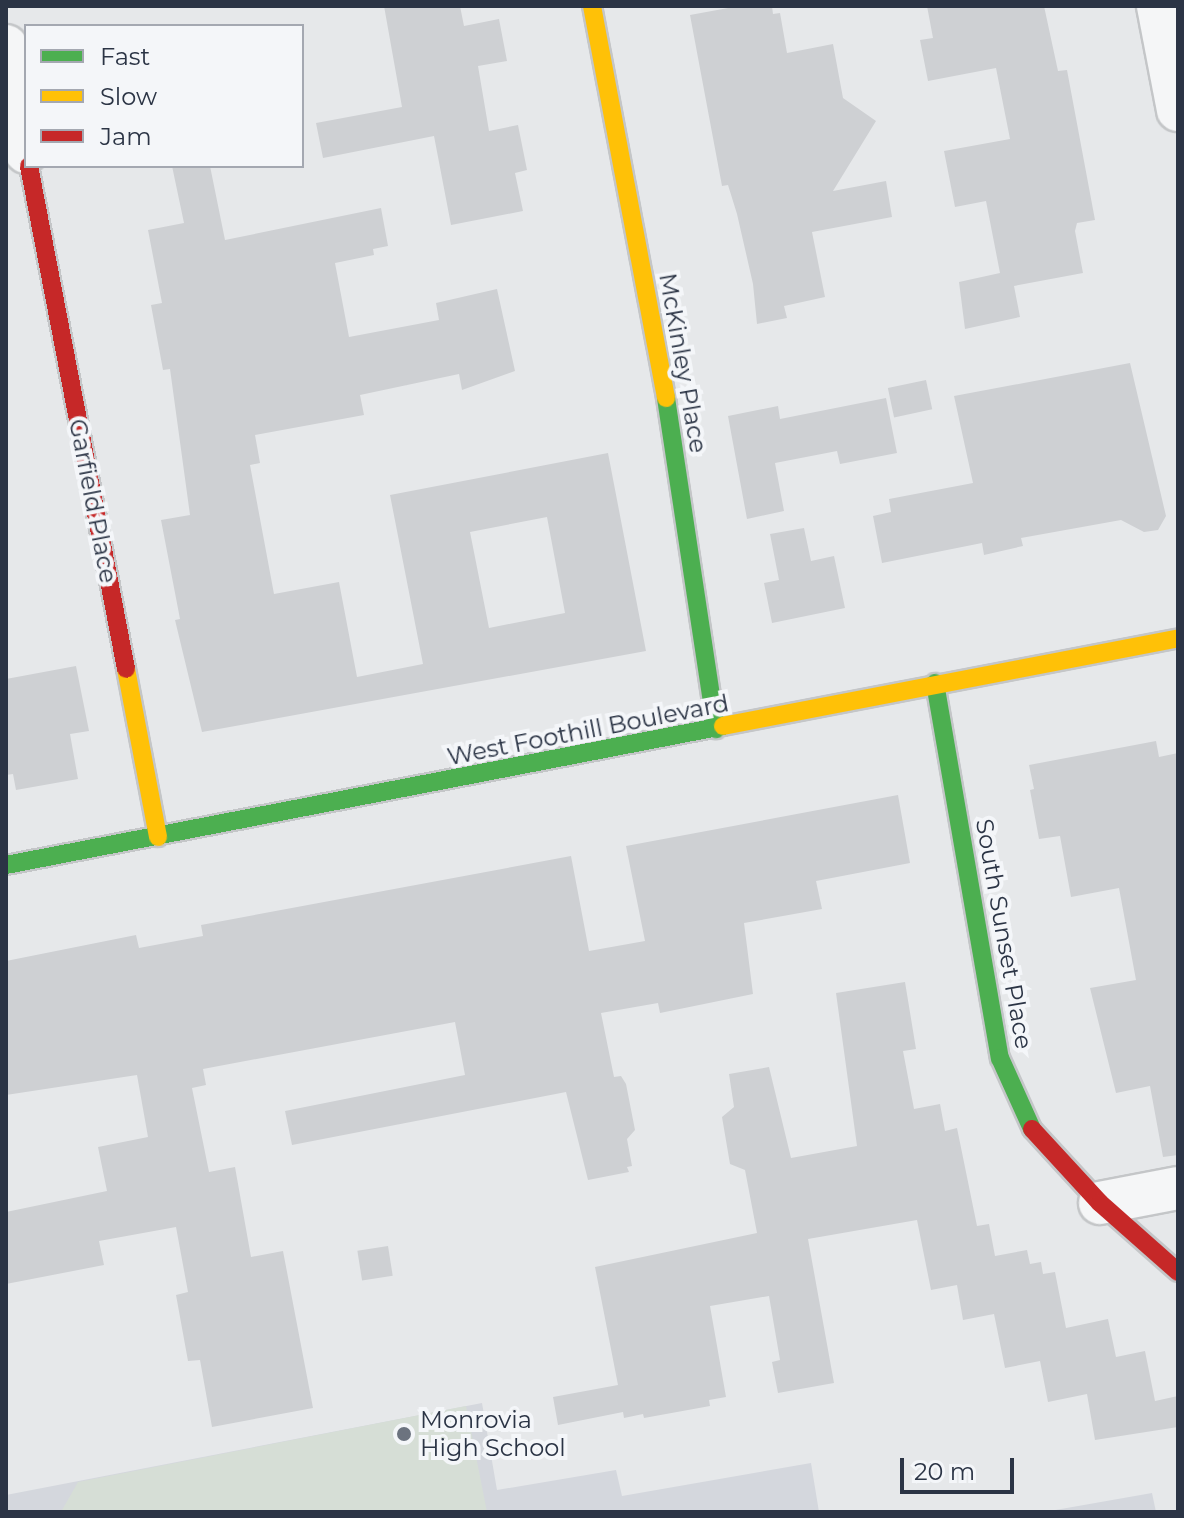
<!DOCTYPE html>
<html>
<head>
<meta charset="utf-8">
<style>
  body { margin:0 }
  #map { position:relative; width:1184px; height:1518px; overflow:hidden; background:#e6e8ea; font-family:Montserrat,sans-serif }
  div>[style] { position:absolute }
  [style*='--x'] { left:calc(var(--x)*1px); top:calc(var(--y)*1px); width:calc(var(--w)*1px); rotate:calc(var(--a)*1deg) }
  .built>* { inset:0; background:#d4d7dd }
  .green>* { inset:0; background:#d6ded6 }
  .building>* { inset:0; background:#ced0d3; transform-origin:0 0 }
  .roads { filter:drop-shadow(2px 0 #c4c6c8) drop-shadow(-2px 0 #c4c6c8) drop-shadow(0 2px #c4c6c8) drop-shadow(0 -2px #c4c6c8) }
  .street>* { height:42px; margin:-21px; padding:0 21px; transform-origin:21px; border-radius:21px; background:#f5f6f7 }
  .fast>* { height:18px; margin:-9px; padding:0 9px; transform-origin:9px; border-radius:9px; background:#4caf50 }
  .slow>* { height:18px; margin:-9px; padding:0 9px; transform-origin:9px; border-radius:9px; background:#ffc107 }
  .jam>* { height:18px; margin:-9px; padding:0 9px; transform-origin:9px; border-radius:9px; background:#c62828 }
  .dots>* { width:22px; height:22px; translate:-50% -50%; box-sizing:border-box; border:4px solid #f4f6f9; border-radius:50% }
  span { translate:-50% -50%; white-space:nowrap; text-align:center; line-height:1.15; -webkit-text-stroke:8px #f4f6f9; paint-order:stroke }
  .street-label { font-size:24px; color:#2b3445 }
  .poi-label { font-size:24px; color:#2b3445 }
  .left { translate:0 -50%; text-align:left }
  .frame { position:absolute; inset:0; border:8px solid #2b3445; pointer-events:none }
  .legend { position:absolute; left:24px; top:24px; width:280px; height:144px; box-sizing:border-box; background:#f4f6f9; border:2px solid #a4a8b1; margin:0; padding:10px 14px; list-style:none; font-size:24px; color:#2b3445 }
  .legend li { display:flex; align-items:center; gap:16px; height:40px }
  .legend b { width:40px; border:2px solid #a4a8b1 }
  .scale { position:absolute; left:900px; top:1458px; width:114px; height:36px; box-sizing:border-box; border:4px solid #2b3445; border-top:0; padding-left:10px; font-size:24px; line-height:28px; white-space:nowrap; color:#2b3445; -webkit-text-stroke:6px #f4f6f9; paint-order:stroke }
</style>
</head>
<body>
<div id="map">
  <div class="built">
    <i style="clip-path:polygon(482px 1403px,497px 1490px,616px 1470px,622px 1496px,811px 1463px,819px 1512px,6px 1512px,6px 1495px)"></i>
    <i style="clip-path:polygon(1152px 1493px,1156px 1512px,1044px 1512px)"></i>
  </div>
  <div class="green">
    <i style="clip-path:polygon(466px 1406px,487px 1512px,61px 1512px,78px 1482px)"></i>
  </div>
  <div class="building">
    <i style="clip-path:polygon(384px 6px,460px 6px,464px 26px,499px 19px,507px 61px,478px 66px,489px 131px,518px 125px,527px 170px,515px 173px,523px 211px,451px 225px,434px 136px,323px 158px,316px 123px,402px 107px)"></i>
    <i style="clip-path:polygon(739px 6px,772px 6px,773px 14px,780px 13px,787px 53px,833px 44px,843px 98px,876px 121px,833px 191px,886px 181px,892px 217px,812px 232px,825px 297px,784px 306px,787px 318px,757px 324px,753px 284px,737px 214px,728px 185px,722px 186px,690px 15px)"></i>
    <i style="clip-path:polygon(927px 6px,1044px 6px,1058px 71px,1067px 70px,1095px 220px,1077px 223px,1075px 231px,1083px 273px,1014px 286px,1020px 317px,965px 329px,959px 282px,1000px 273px,986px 201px,955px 207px,944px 151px,1010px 139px,996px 68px,928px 81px,920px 40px,933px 38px)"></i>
    <i style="clip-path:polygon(evenodd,172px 166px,210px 166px,225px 240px,381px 208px,388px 246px,373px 249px,374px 255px,335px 263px,349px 337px,439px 320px,436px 303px,497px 289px,515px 371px,462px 390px,459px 374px,360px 395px,364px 415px,255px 435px,260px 463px,250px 465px,274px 594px,339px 582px,357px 677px,423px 664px,390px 495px,608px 453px,646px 651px,202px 732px,175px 620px,180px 619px,161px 520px,190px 515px,170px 369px,163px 370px,151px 305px,162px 303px,148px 230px,184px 223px,172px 166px,547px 517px,565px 613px,489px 628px,470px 532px,547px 517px)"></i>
    <i style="clip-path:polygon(1130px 363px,1166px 516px,1158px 530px,1144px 532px,1121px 520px,1021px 538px,1023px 546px,984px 555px,982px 543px,882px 563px,873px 516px,891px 512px,889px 499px,973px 483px,954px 396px)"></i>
    <i style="left:926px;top:380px;width:30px;height:39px;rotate:78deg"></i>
    <i style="clip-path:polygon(886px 398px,897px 453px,840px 464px,837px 451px,775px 463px,784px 511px,747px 519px,728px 416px,778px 406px,780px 419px)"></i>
    <i style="clip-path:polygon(804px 528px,811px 561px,834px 556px,845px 608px,772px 623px,764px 583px,779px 580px,770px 534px)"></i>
    <i style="clip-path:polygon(76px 666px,89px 731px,70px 734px,78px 779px,16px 790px,13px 774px,6px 775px,6px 679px)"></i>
    <i style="clip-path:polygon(1156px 741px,1159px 757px,1178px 753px,1178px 1155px,1163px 1157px,1150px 1086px,1116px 1093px,1090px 988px,1136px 980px,1119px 888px,1071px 897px,1060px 836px,1039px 839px,1030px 790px,1034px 789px,1029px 765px)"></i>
    <i style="clip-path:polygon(898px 795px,910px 863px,816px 881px,822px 909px,744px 923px,753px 994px,660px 1013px,658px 1003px,601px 1013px,614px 1077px,621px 1076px,626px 1084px,635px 1130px,627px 1139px,632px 1166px,627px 1167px,629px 1172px,588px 1180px,566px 1092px,292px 1145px,285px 1111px,465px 1075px,455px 1022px,203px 1069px,206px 1085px,192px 1088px,209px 1172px,235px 1167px,251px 1257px,283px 1251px,313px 1408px,212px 1427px,200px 1360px,188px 1361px,176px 1295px,188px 1292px,176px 1227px,99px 1241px,104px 1265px,6px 1284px,6px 1212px,107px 1191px,98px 1147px,148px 1137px,137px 1075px,6px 1095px,6px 961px,136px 935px,139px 948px,203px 936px,201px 925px,571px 856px,589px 951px,645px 941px,626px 846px)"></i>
    <i style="clip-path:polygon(905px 982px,916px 1049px,903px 1051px,914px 1109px,940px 1104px,945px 1131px,957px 1128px,977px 1226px,989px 1224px,995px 1256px,1027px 1250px,1030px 1264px,1041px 1262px,1043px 1274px,1055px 1272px,1066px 1328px,1108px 1319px,1116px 1357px,1145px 1351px,1155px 1401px,1178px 1396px,1178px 1427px,1095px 1440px,1087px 1394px,1048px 1402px,1040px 1361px,1005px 1368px,994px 1314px,963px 1320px,957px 1285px,931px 1290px,917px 1220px,808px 1239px,834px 1383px,778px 1393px,772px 1362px,780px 1360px,769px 1296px,710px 1306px,726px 1397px,709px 1400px,710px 1406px,644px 1418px,643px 1414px,624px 1418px,623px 1412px,558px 1425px,553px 1397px,618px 1385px,595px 1267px,757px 1233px,745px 1170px,730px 1164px,722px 1117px,734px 1107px,729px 1074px,769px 1067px,791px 1158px,857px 1146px,836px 993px)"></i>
    <i style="left:388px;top:1246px;width:30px;height:31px;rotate:81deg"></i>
  </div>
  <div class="roads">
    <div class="street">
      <i style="--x:1158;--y:6;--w:106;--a:79.1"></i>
      <i style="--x:6;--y:46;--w:108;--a:79.3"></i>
      <i style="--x:1100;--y:1203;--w:79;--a:-10.9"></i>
    </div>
    <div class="fast">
      <i style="--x:666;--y:398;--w:335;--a:81.4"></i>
      <i style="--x:935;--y:683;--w:381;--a:80.2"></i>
      <i style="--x:1000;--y:1058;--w:78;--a:65.7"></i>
      <i style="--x:6;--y:865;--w:730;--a:-10.97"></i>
    </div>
    <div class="slow">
      <i style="--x:592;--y:6;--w:399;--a:79.3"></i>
      <i style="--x:126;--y:669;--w:171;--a:79.2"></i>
      <i style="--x:723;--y:726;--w:463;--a:-10.9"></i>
    </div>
    <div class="jam">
      <i style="--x:29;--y:166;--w:512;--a:79.08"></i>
      <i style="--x:1032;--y:1129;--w:100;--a:47.4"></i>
      <i style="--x:1100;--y:1203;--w:104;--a:41.5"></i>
    </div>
  </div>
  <div class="dots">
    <i style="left:404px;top:1434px;background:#6c737f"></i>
  </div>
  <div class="street-label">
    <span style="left:683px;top:363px;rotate:80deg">McKinley Place</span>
    <span style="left:93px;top:501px;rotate:79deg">Garfield Place</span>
    <span style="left:588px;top:730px;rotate:-11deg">West Foothill Boulevard</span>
    <span style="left:1004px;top:934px;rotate:80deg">South Sunset Place</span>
  </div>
  <div class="poi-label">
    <span class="left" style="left:420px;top:1434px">Monrovia<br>High School</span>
  </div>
  <div class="frame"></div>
  <ul class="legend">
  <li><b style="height:10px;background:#4caf50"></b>Fast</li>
  <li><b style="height:10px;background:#ffc107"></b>Slow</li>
  <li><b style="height:10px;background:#c62828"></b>Jam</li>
  </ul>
  <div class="scale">20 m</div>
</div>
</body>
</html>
